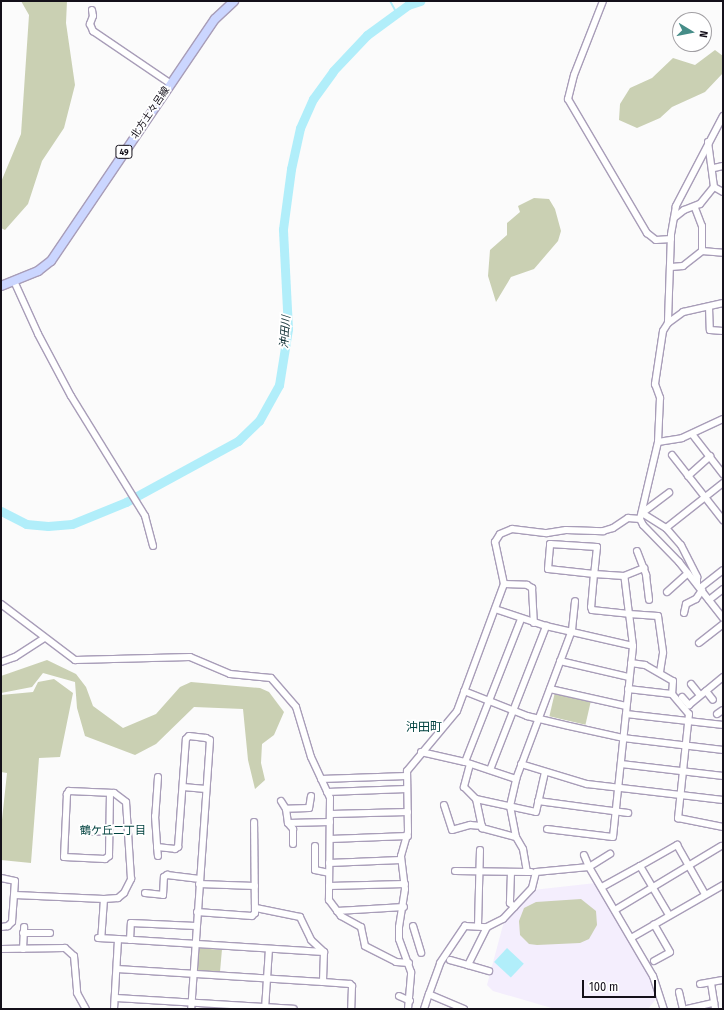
<!DOCTYPE html>
<html>
<head>
<meta charset="utf-8">
<style>
  body { margin:0 }
  #map { position:relative; width:724px; height:1010px; overflow:hidden; background:#fbfbfb; font-family:"Fira Sans Condensed","Noto Sans JP",sans-serif }
  div>[style] { position:absolute }
  [style*='--x'] { left:calc(var(--x)*1px); top:calc(var(--y)*1px); width:calc(var(--w)*1px); rotate:calc(var(--a)*1deg) }
  .built>* { inset:0; background:#f4eefd }
  .green>* { inset:0; background:#cad0b3; transform-origin:0 0 }
  .water>* { inset:0; background:#b1eefa; transform-origin:0 0 }
  .stream>* { height:1.5px; margin:-0.75px; padding:0 0.75px; transform-origin:0.75px; border-radius:0.75px; background:#b1eefa }
  .river>* { height:9px; margin:-4.5px; padding:0 4.5px; transform-origin:4.5px; border-radius:4.5px; background:#b1eefa }
  .roads { filter:drop-shadow(1px 0 #a89db8) drop-shadow(-1px 0 #a89db8) drop-shadow(0 1px #a89db8) drop-shadow(0 -1px #a89db8) }
  .minor>* { height:6px; margin:-3px; padding:0 3px; transform-origin:3px; border-radius:3px; background:#fff }
  .major>* { height:8px; margin:-4px; padding:0 4px; transform-origin:4px; border-radius:4px; background:#cbd6ff }
  span { translate:-50% -50%; white-space:nowrap; text-align:center; line-height:1.15; -webkit-text-stroke:3.5px #fff; paint-order:stroke }
  .shield-label span { padding:1px 3px; background:#fff; border:1px solid; border-radius:3px; -webkit-text-stroke-width:0 }
  .shield-label { font-size:9px; color:#14101a; font-weight:700 }
  .street-label { font-size:10px; color:#14101a }
  .water-label { font-size:11px; color:#143338; font-style:italic }
  .neighbourhood-label { font-size:11px; color:#00423f }
  .quarter-label { font-size:12px; color:#00423f }
  .frame { position:absolute; inset:0; border:2px solid #14101a; pointer-events:none }
  .north { position:absolute; left:672px; top:12px; width:40px; height:40px; box-sizing:border-box; background:#fff; border:1px solid #a19fa3; border-radius:50%; rotate:100deg; font-size:11px; font-weight:700; line-height:16px; text-align:center; color:#14101a }
  .north::after { content:''; display:block; margin:auto; width:14px; height:18px; background:#468d88; clip-path:polygon(50% 0,100% 100%,50% 72%,0 100%) }
  .scale { position:absolute; left:582px; top:980px; width:74px; height:18px; box-sizing:border-box; border:2px solid #14101a; border-top:0; padding-left:5px; font-size:12px; line-height:14px; white-space:nowrap; color:#14101a; -webkit-text-stroke:3px #fff; paint-order:stroke }
</style>
</head>
<body>
<div id="map">
  <div class="built">
    <i style="clip-path:polygon(596px 883px,653px 984px,656px 999px,648px 1009px,555px 1009px,493px 991px,487px 985px,503px 925px,533px 890px)"></i>
  </div>
  <div class="green">
    <i style="clip-path:polygon(21px 1px,67px 1px,66px 23px,75px 85px,64px 128px,42px 161px,28px 204px,5px 230px,1px 228px,1px 182px,21px 134px,29px 15px)"></i>
    <i style="clip-path:polygon(715px 50px,723px 56px,723px 73px,705px 92px,672px 107px,660px 118px,637px 128px,619px 120px,620px 104px,630px 88px,652px 78px,673px 58px,695px 65px)"></i>
    <i style="clip-path:polygon(534px 198px,549px 199px,555px 209px,561px 231px,558px 241px,534px 269px,511px 277px,496px 302px,488px 276px,490px 250px,507px 235px,507px 223px,520px 212px,518px 206px)"></i>
    <i style="clip-path:polygon(47px 660px,76px 674px,86px 687px,93px 706px,123px 728px,156px 714px,180px 687px,191px 682px,260px 688px,269px 692px,284px 712px,274px 735px,262px 744px,261px 763px,265px 780px,255px 789px,248px 760px,243px 709px,194px 707px,156px 744px,135px 755px,85px 736px,77px 708px,75px 682px,43px 673px,32px 687px,1px 693px,1px 676px)"></i>
    <i style="clip-path:polygon(54px 679px,73px 693px,60px 757px,39px 758px,31px 863px,1px 860px,1px 829px,7px 773px,1px 772px,1px 695px,33px 692px,38px 682px)"></i>
    <i style="left:555px;top:692px;width:37px;height:25px;rotate:13deg"></i>
    <i style="clip-path:polygon(581px 899px,596px 911px,597px 925px,589px 939px,580px 943px,537px 945px,529px 944px,520px 935px,519px 921px,524px 908px,536px 902px)"></i>
    <i style="left:199px;top:948px;width:23px;height:23px;rotate:5deg"></i>
  </div>
  <div class="water">
    <i style="left:507px;top:948px;width:23px;height:19px;rotate:43deg"></i>
  </div>
  <div class="stream">
    <i style="--x:391;--y:2;--w:13;--a:61"></i>
  </div>
  <div class="river">
    <i style="--x:1;--y:511;--w:28;--a:27"></i>
    <i style="--x:26;--y:524;--w:22;--a:5"></i>
    <i style="--x:48;--y:526;--w:24;--a:-5"></i>
    <i style="--x:72;--y:524;--w:58;--a:-22.2"></i>
    <i style="--x:126;--y:502;--w:128;--a:-28.6"></i>
    <i style="--x:238;--y:441;--w:29;--a:-44"></i>
    <i style="--x:259;--y:421;--w:41;--a:-60.9"></i>
    <i style="--x:279;--y:385;--w:57;--a:-80.9"></i>
    <i style="--x:288;--y:329;--w:100;--a:-92.9"></i>
    <i style="--x:283;--y:229;--w:61;--a:-82.4"></i>
    <i style="--x:291;--y:169;--w:42;--a:-77.6"></i>
    <i style="--x:300;--y:128;--w:32;--a:-66"></i>
    <i style="--x:313;--y:99;--w:34;--a:-54"></i>
    <i style="--x:333;--y:71;--w:50;--a:-46.6"></i>
    <i style="--x:367;--y:35;--w:51;--a:-36.2"></i>
    <i style="--x:408;--y:5;--w:13;--a:-18"></i>
  </div>
  <div class="roads">
    <div class="minor">
      <i style="--x:603;--y:1;--w:79;--a:111.4"></i>
      <i style="--x:574;--y:75;--w:25;--a:104"></i>
      <i style="--x:568;--y:99;--w:156;--a:59.5"></i>
      <i style="--x:647;--y:233;--w:11;--a:38"></i>
      <i style="--x:656;--y:240;--w:15;--a:-4"></i>
      <i style="--x:92;--y:10;--w:6;--a:81"></i>
      <i style="--x:93;--y:16;--w:9;--a:111"></i>
      <i style="--x:90;--y:24;--w:8;--a:67"></i>
      <i style="--x:93;--y:31;--w:94;--a:34.2"></i>
      <i style="--x:723;--y:116;--w:102;--a:117.6"></i>
      <i style="--x:676;--y:206;--w:29;--a:100"></i>
      <i style="--x:671;--y:235;--w:88;--a:92"></i>
      <i style="--x:668;--y:323;--w:9;--a:122"></i>
      <i style="--x:663;--y:331;--w:54;--a:98.6"></i>
      <i style="--x:655;--y:384;--w:15;--a:70"></i>
      <i style="--x:660;--y:398;--w:44;--a:92.6"></i>
      <i style="--x:658;--y:442;--w:79;--a:103.2"></i>
      <i style="--x:640;--y:519;--w:7;--a:63"></i>
      <i style="--x:643;--y:525;--w:52;--a:45.8"></i>
      <i style="--x:679;--y:562;--w:71;--a:51.8"></i>
      <i style="--x:708;--y:142;--w:45;--a:82.4"></i>
      <i style="--x:714;--y:168;--w:9;--a:-13"></i>
      <i style="--x:695;--y:208;--w:19;--a:69"></i>
      <i style="--x:702;--y:226;--w:25;--a:90"></i>
      <i style="--x:674;--y:218;--w:13;--a:-39"></i>
      <i style="--x:684;--y:210;--w:17;--a:-21"></i>
      <i style="--x:700;--y:204;--w:22;--a:-51"></i>
      <i style="--x:714;--y:187;--w:10;--a:29"></i>
      <i style="--x:671;--y:267;--w:12;--a:-5"></i>
      <i style="--x:683;--y:266;--w:24;--a:-38"></i>
      <i style="--x:702;--y:251;--w:21;--a:5"></i>
      <i style="--x:14;--y:281;--w:58;--a:65.6"></i>
      <i style="--x:38;--y:334;--w:70;--a:62"></i>
      <i style="--x:71;--y:396;--w:141;--a:58.3"></i>
      <i style="--x:145;--y:516;--w:31;--a:75"></i>
      <i style="--x:709;--y:307;--w:23;--a:88"></i>
      <i style="--x:710;--y:330;--w:13;--a:4"></i>
      <i style="--x:668;--y:323;--w:19;--a:-36"></i>
      <i style="--x:683;--y:312;--w:41;--a:-12.7"></i>
      <i style="--x:692;--y:434;--w:51;--a:52.2"></i>
      <i style="--x:658;--y:442;--w:24;--a:-9"></i>
      <i style="--x:682;--y:438;--w:45;--a:-24.9"></i>
      <i style="--x:672;--y:455;--w:83;--a:51.9"></i>
      <i style="--x:688;--y:476;--w:30;--a:-42"></i>
      <i style="--x:642;--y:513;--w:28;--a:32"></i>
      <i style="--x:666;--y:528;--w:23;--a:49"></i>
      <i style="--x:681;--y:545;--w:36;--a:63"></i>
      <i style="--x:697;--y:577;--w:7;--a:90"></i>
      <i style="--x:642;--y:513;--w:34;--a:-37"></i>
      <i style="--x:666;--y:528;--w:73;--a:-38.3"></i>
      <i style="--x:637;--y:551;--w:26;--a:69"></i>
      <i style="--x:646;--y:575;--w:25;--a:83"></i>
      <i style="--x:624;--y:576;--w:22;--a:-22"></i>
      <i style="--x:504;--y:584;--w:23;--a:2"></i>
      <i style="--x:527;--y:585;--w:6;--a:31"></i>
      <i style="--x:532;--y:588;--w:35;--a:87"></i>
      <i style="--x:700;--y:588;--w:29;--a:-38"></i>
      <i style="--x:667;--y:592;--w:28;--a:-42"></i>
      <i style="--x:709;--y:600;--w:18;--a:-38"></i>
      <i style="--x:1;--y:604;--w:93;--a:37.1"></i>
      <i style="--x:75;--y:660;--w:115;--a:-1.5"></i>
      <i style="--x:190;--y:657;--w:43;--a:23"></i>
      <i style="--x:230;--y:674;--w:41;--a:5.6"></i>
      <i style="--x:271;--y:678;--w:38;--a:49"></i>
      <i style="--x:296;--y:707;--w:52;--a:73.3"></i>
      <i style="--x:311;--y:757;--w:45;--a:65.1"></i>
      <i style="--x:330;--y:798;--w:102;--a:90.6"></i>
      <i style="--x:329;--y:900;--w:20;--a:53"></i>
      <i style="--x:341;--y:916;--w:23;--a:29"></i>
      <i style="--x:361;--y:927;--w:19;--a:78"></i>
      <i style="--x:365;--y:946;--w:35;--a:27"></i>
      <i style="--x:396;--y:962;--w:13;--a:4"></i>
      <i style="--x:495;--y:609;--w:54;--a:18.4"></i>
      <i style="--x:546;--y:626;--w:89;--a:12.9"></i>
      <i style="--x:684;--y:613;--w:9;--a:-77"></i>
      <i style="--x:686;--y:604;--w:11;--a:-27"></i>
      <i style="--x:696;--y:599;--w:11;--a:-56"></i>
      <i style="--x:699;--y:643;--w:31;--a:-38"></i>
      <i style="--x:560;--y:661;--w:71;--a:13.1"></i>
      <i style="--x:1;--y:662;--w:15;--a:-20"></i>
      <i style="--x:15;--y:657;--w:35;--a:-33"></i>
      <i style="--x:631;--y:663;--w:14;--a:8"></i>
      <i style="--x:645;--y:665;--w:32;--a:30"></i>
      <i style="--x:673;--y:681;--w:13;--a:94"></i>
      <i style="--x:672;--y:694;--w:26;--a:50"></i>
      <i style="--x:689;--y:714;--w:105;--a:96"></i>
      <i style="--x:678;--y:818;--w:46;--a:11.3"></i>
      <i style="--x:691;--y:684;--w:14;--a:51"></i>
      <i style="--x:550;--y:689;--w:78;--a:12.6"></i>
      <i style="--x:628;--y:689;--w:44;--a:6.5"></i>
      <i style="--x:464;--y:691;--w:68;--a:21.6"></i>
      <i style="--x:527;--y:716;--w:43;--a:13.4"></i>
      <i style="--x:569;--y:726;--w:55;--a:12.5"></i>
      <i style="--x:623;--y:738;--w:101;--a:6.8"></i>
      <i style="--x:706;--y:691;--w:11;--a:52"></i>
      <i style="--x:682;--y:697;--w:11;--a:49"></i>
      <i style="--x:689;--y:705;--w:44;--a:-39.5"></i>
      <i style="--x:626;--y:714;--w:98;--a:6.5"></i>
      <i style="--x:717;--y:714;--w:7;--a:-34"></i>
      <i style="--x:421;--y:752;--w:45;--a:12.8"></i>
      <i style="--x:465;--y:762;--w:54;--a:18.4"></i>
      <i style="--x:465;--y:762;--w:154;--a:-68.6"></i>
      <i style="--x:470;--y:764;--w:24;--a:105"></i>
      <i style="--x:464;--y:787;--w:17;--a:45"></i>
      <i style="--x:476;--y:799;--w:30;--a:78"></i>
      <i style="--x:482;--y:828;--w:35;--a:15"></i>
      <i style="--x:521;--y:764;--w:69;--a:16.9"></i>
      <i style="--x:587;--y:784;--w:137;--a:6.7"></i>
      <i style="--x:621;--y:764;--w:103;--a:6.7"></i>
      <i style="--x:490;--y:770;--w:155;--a:-68.7"></i>
      <i style="--x:158;--y:777;--w:39;--a:94"></i>
      <i style="--x:155;--y:816;--w:31;--a:86"></i>
      <i style="--x:157;--y:847;--w:18;--a:6"></i>
      <i style="--x:175;--y:849;--w:4;--a:-34"></i>
      <i style="--x:178;--y:847;--w:108;--a:-85.8"></i>
      <i style="--x:186;--y:739;--w:4;--a:-45"></i>
      <i style="--x:189;--y:736;--w:17;--a:7"></i>
      <i style="--x:206;--y:738;--w:4;--a:27"></i>
      <i style="--x:210;--y:740;--w:270;--a:94"></i>
      <i style="--x:321;--y:779;--w:86;--a:-2"></i>
      <i style="--x:183;--y:787;--w:23;--a:5"></i>
      <i style="--x:327;--y:792;--w:80;--a:-2.1"></i>
      <i style="--x:311;--y:796;--w:12;--a:99"></i>
      <i style="--x:309;--y:808;--w:23;--a:178"></i>
      <i style="--x:286;--y:809;--w:14;--a:82"></i>
      <i style="--x:288;--y:823;--w:42;--a:-1.4"></i>
      <i style="--x:476;--y:799;--w:61;--a:12.2"></i>
      <i style="--x:536;--y:812;--w:41;--a:-77.3"></i>
      <i style="--x:281;--y:801;--w:9;--a:58"></i>
      <i style="--x:538;--y:801;--w:91;--a:7.6"></i>
      <i style="--x:444;--y:805;--w:26;--a:72"></i>
      <i style="--x:452;--y:830;--w:19;--a:-16"></i>
      <i style="--x:470;--y:825;--w:12;--a:5"></i>
      <i style="--x:331;--y:814;--w:77;--a:-1.5"></i>
      <i style="--x:288;--y:823;--w:8;--a:50"></i>
      <i style="--x:293;--y:829;--w:15;--a:90"></i>
      <i style="--x:547;--y:829;--w:66;--a:6.9"></i>
      <i style="--x:613;--y:837;--w:192;--a:-84"></i>
      <i style="--x:633;--y:646;--w:32;--a:-97"></i>
      <i style="--x:629;--y:614;--w:38;--a:-97"></i>
      <i style="--x:624;--y:576;--w:30;--a:-176"></i>
      <i style="--x:594;--y:574;--w:46;--a:-173.8"></i>
      <i style="--x:548;--y:569;--w:25;--a:-85"></i>
      <i style="--x:550;--y:544;--w:47;--a:3.7"></i>
      <i style="--x:597;--y:547;--w:27;--a:96"></i>
      <i style="--x:594;--y:574;--w:33;--a:95"></i>
      <i style="--x:591;--y:607;--w:3;--a:72"></i>
      <i style="--x:592;--y:610;--w:37;--a:6"></i>
      <i style="--x:629;--y:614;--w:29;--a:4"></i>
      <i style="--x:658;--y:616;--w:37;--a:82"></i>
      <i style="--x:663;--y:653;--w:20;--a:99"></i>
      <i style="--x:84;--y:831;--w:25;--a:2"></i>
      <i style="--x:330;--y:839;--w:78;--a:-2.2"></i>
      <i style="--x:315;--y:846;--w:24;--a:90"></i>
      <i style="--x:315;--y:870;--w:14;--a:12"></i>
      <i style="--x:157;--y:847;--w:9;--a:84"></i>
      <i style="--x:584;--y:855;--w:13;--a:67"></i>
      <i style="--x:589;--y:867;--w:25;--a:-32"></i>
      <i style="--x:329;--y:863;--w:72;--a:-2.4"></i>
      <i style="--x:455;--y:871;--w:76;--a:0.8"></i>
      <i style="--x:511;--y:872;--w:31;--a:92"></i>
      <i style="--x:510;--y:903;--w:6;--a:45"></i>
      <i style="--x:527;--y:872;--w:23;--a:-100"></i>
      <i style="--x:523;--y:849;--w:14;--a:-120"></i>
      <i style="--x:516;--y:837;--w:32;--a:-101"></i>
      <i style="--x:510;--y:806;--w:28;--a:-77"></i>
      <i style="--x:516;--y:779;--w:159;--a:-69.4"></i>
      <i style="--x:572;--y:630;--w:29;--a:-84"></i>
      <i style="--x:1;--y:878;--w:14;--a:12"></i>
      <i style="--x:15;--y:881;--w:41;--a:94.2"></i>
      <i style="--x:12;--y:922;--w:6;--a:135"></i>
      <i style="--x:8;--y:926;--w:7;--a:172"></i>
      <i style="--x:199;--y:884;--w:56;--a:2"></i>
      <i style="--x:329;--y:886;--w:76;--a:-1.5"></i>
      <i style="--x:602;--y:887;--w:43;--a:-28.9"></i>
      <i style="--x:145;--y:893;--w:18;--a:6"></i>
      <i style="--x:163;--y:895;--w:18;--a:-87"></i>
      <i style="--x:164;--y:877;--w:4;--a:-34"></i>
      <i style="--x:167;--y:875;--w:33;--a:7"></i>
      <i style="--x:15;--y:895;--w:89;--a:2.6"></i>
      <i style="--x:104;--y:899;--w:39;--a:94"></i>
      <i style="--x:104;--y:899;--w:14;--a:-4"></i>
      <i style="--x:118;--y:898;--w:8;--a:-40"></i>
      <i style="--x:124;--y:893;--w:16;--a:-63"></i>
      <i style="--x:131;--y:879;--w:77;--a:-93.7"></i>
      <i style="--x:126;--y:802;--w:15;--a:-143"></i>
      <i style="--x:114;--y:793;--w:45;--a:-177.5"></i>
      <i style="--x:69;--y:791;--w:4;--a:124"></i>
      <i style="--x:67;--y:794;--w:63;--a:92.7"></i>
      <i style="--x:64;--y:857;--w:41;--a:2.8"></i>
      <i style="--x:105;--y:859;--w:5;--a:-37"></i>
      <i style="--x:109;--y:856;--w:63;--a:-89.1"></i>
      <i style="--x:256;--y:908;--w:45;--a:11.6"></i>
      <i style="--x:300;--y:917;--w:25;--a:64"></i>
      <i style="--x:311;--y:940;--w:18;--a:43"></i>
      <i style="--x:615;--y:910;--w:124;--a:-31.1"></i>
      <i style="--x:337;--y:911;--w:67;--a:-3.4"></i>
      <i style="--x:197;--y:912;--w:55;--a:4.2"></i>
      <i style="--x:252;--y:916;--w:4;--a:-45"></i>
      <i style="--x:255;--y:913;--w:91;--a:-90.6"></i>
      <i style="--x:669;--y:915;--w:57;--a:-120.6"></i>
      <i style="--x:640;--y:866;--w:43;--a:-29.6"></i>
      <i style="--x:677;--y:845;--w:56;--a:60.3"></i>
      <i style="--x:413;--y:926;--w:28;--a:73"></i>
      <i style="--x:478;--y:926;--w:76;--a:-88.5"></i>
      <i style="--x:23;--y:933;--w:27;--a:0"></i>
      <i style="--x:98;--y:938;--w:20;--a:3"></i>
      <i style="--x:631;--y:938;--w:106;--a:-29.9"></i>
      <i style="--x:130;--y:940;--w:17;--a:-87"></i>
      <i style="--x:131;--y:923;--w:65;--a:2.6"></i>
      <i style="--x:1;--y:949;--w:64;--a:-0.9"></i>
      <i style="--x:65;--y:948;--w:12;--a:42"></i>
      <i style="--x:74;--y:956;--w:37;--a:85"></i>
      <i style="--x:77;--y:993;--w:18;--a:61"></i>
      <i style="--x:23;--y:949;--w:22;--a:-87"></i>
      <i style="--x:450;--y:960;--w:19;--a:16"></i>
      <i style="--x:468;--y:965;--w:42;--a:-63.4"></i>
      <i style="--x:654;--y:961;--w:18;--a:-29"></i>
      <i style="--x:670;--y:952;--w:32;--a:-120"></i>
      <i style="--x:468;--y:965;--w:22;--a:16"></i>
      <i style="--x:117;--y:969;--w:206;--a:3.6"></i>
      <i style="--x:711;--y:983;--w:26;--a:81"></i>
      <i style="--x:700;--y:984;--w:23;--a:-10"></i>
      <i style="--x:679;--y:992;--w:17;--a:77"></i>
      <i style="--x:399;--y:996;--w:12;--a:24"></i>
      <i style="--x:115;--y:998;--w:179;--a:3.5"></i>
      <i style="--x:114;--y:1009;--w:70;--a:-86.7"></i>
      <i style="--x:118;--y:939;--w:206;--a:3.6"></i>
      <i style="--x:324;--y:952;--w:30;--a:92"></i>
      <i style="--x:323;--y:982;--w:27;--a:4"></i>
      <i style="--x:350;--y:984;--w:3;--a:45"></i>
      <i style="--x:352;--y:986;--w:23;--a:92"></i>
      <i style="--x:265;--y:1009;--w:60;--a:-86.2"></i>
      <i style="--x:408;--y:1009;--w:37;--a:-85"></i>
      <i style="--x:411;--y:972;--w:35;--a:-110"></i>
      <i style="--x:399;--y:939;--w:12;--a:-90"></i>
      <i style="--x:399;--y:927;--w:38;--a:-81"></i>
      <i style="--x:405;--y:889;--w:33;--a:-97"></i>
      <i style="--x:401;--y:856;--w:25;--a:-74"></i>
      <i style="--x:408;--y:832;--w:61;--a:-90.9"></i>
      <i style="--x:407;--y:771;--w:78;--a:-50.2"></i>
      <i style="--x:457;--y:711;--w:135;--a:-69.7"></i>
      <i style="--x:504;--y:584;--w:43;--a:-102.1"></i>
      <i style="--x:495;--y:542;--w:9;--a:-58"></i>
      <i style="--x:500;--y:534;--w:13;--a:-23"></i>
      <i style="--x:512;--y:529;--w:35;--a:7"></i>
      <i style="--x:547;--y:533;--w:19;--a:-9"></i>
      <i style="--x:566;--y:530;--w:37;--a:2"></i>
      <i style="--x:603;--y:531;--w:10;--a:-17"></i>
      <i style="--x:613;--y:528;--w:18;--a:-34"></i>
      <i style="--x:628;--y:518;--w:12;--a:5"></i>
      <i style="--x:424;--y:1009;--w:16;--a:-72"></i>
      <i style="--x:464;--y:1009;--w:38;--a:-157"></i>
      <i style="--x:429;--y:994;--w:33;--a:-70"></i>
      <i style="--x:440;--y:963;--w:45;--a:-56"></i>
      <i style="--x:465;--y:926;--w:22;--a:3"></i>
      <i style="--x:487;--y:927;--w:18;--a:-27"></i>
      <i style="--x:503;--y:919;--w:42;--a:-46.9"></i>
      <i style="--x:532;--y:888;--w:16;--a:-76"></i>
      <i style="--x:536;--y:872;--w:53;--a:-5.4"></i>
      <i style="--x:589;--y:867;--w:126;--a:59.6"></i>
      <i style="--x:653;--y:976;--w:35;--a:72"></i>
      <i style="--x:687;--y:1009;--w:28;--a:-13"></i>
    </div>
    <div class="major">
      <i style="--x:1;--y:286;--w:40;--a:-22"></i>
      <i style="--x:38;--y:271;--w:16;--a:-38"></i>
      <i style="--x:51;--y:261;--w:292;--a:-55.9"></i>
      <i style="--x:215;--y:19;--w:26;--a:-43"></i>
    </div>
  </div>
  <div class="shield-label">
    <span style="left:124px;top:152px">49</span>
  </div>
  <div class="street-label">
    <span style="left:151px;top:113px;rotate:-56deg">北方土々呂線</span>
  </div>
  <div class="water-label">
    <span style="left:286px;top:332px;rotate:-86deg">沖田川</span>
  </div>
  <div class="neighbourhood-label">
    <span style="left:113px;top:831px">鶴ケ丘二丁目</span>
  </div>
  <div class="quarter-label">
    <span style="left:424px;top:728px">沖田町</span>
  </div>
  <div class="frame"></div>
  <div class="north">N</div>
  <div class="scale">100 m</div>
</div>
</body>
</html>
